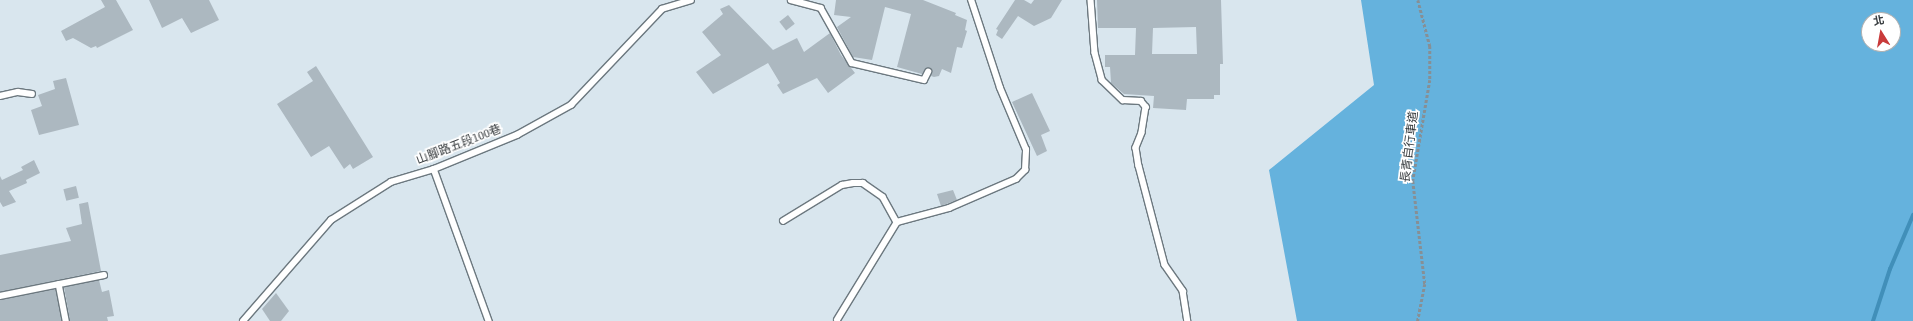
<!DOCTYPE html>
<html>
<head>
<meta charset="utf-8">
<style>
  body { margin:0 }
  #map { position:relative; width:1913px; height:321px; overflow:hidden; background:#d9e6ee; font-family:"Source Serif 4","Noto Sans TC",serif }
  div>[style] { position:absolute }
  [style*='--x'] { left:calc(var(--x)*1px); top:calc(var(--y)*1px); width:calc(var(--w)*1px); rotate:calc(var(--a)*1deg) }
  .forest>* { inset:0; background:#65b2dd }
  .stream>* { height:4px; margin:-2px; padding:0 2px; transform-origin:2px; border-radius:2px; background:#418fb9 }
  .building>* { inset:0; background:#acb8c0; transform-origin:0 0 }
  .path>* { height:2.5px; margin-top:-1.25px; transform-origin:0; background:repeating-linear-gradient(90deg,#868f95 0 3px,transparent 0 5px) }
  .roads { filter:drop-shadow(1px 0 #6c787f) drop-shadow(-1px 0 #6c787f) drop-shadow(0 1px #6c787f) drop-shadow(0 -1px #6c787f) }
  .service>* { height:5.5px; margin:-2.75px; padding:0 2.75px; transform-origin:2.75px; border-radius:2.75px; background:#fff }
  span { translate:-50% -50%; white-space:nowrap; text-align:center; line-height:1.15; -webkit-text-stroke:3.5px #fff; paint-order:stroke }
  .street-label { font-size:12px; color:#363b3e }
  .north { position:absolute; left:1861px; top:12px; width:40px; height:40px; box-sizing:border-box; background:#fff; border:1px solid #afb1b2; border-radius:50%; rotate:349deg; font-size:11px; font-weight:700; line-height:16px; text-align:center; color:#363b3e }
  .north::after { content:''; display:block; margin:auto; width:14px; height:18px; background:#c93a3a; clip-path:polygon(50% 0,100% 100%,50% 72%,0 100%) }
</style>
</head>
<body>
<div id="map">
  <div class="forest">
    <i style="clip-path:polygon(evenodd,1361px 0,1913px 0,1913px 321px,1297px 321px,1269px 170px,1374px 85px,1361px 0,1869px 20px,1893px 20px,1893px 44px,1869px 44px,1869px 20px)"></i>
  </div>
  <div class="stream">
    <i style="--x:1873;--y:321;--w:55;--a:-71.9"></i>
    <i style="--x:1890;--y:269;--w:59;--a:-66.9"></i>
  </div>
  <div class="building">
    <i style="clip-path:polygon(101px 0,116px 0,133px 30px,97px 48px,96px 46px,91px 48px,73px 38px,66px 41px,61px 31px,105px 7px)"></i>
    <i style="clip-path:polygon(149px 0,209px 0,219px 20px,191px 33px,182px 18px,162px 28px)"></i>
    <i style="clip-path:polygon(836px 0,923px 0,956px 13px,955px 15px,967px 20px,965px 30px,967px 31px,962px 48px,957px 47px,951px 73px,942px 69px,939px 76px,934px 77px,931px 76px,932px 71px,930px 68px,925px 69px,922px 74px,897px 67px,911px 14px,885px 7px,872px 60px,853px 57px,837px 27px,851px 17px,834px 15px)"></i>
    <i style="clip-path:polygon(1015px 0,1024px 0,1031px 4px,1034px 0,1062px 0,1051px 18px,1034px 26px,1018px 16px,1002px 39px,996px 35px,998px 30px,996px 29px)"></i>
    <i style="clip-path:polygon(evenodd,1097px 0,1221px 0,1223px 64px,1220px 64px,1220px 95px,1214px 95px,1214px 99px,1187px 99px,1186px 110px,1153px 108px,1154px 96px,1124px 94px,1111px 83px,1110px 67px,1105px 67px,1105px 55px,1135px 55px,1136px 28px,1098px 28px,1097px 0,1196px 27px,1197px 54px,1152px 54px,1153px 28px,1196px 27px)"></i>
    <i style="clip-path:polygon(729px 5px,773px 50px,797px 38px,804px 52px,830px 33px,841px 55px,855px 73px,828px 93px,817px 78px,783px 94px,777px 85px,780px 83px,768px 63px,713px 94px,696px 72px,721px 55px,702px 32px,723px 14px,720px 9px)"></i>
    <i style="left:788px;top:15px;width:11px;height:11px;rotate:52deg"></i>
    <i style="clip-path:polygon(316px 66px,373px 157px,353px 169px,350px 164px,344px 169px,329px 146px,311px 157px,277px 104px,313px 81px,307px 72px)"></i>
    <i style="clip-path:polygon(66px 78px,79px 125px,39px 135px,31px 110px,42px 106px,38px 95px,55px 89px,53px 81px)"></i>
    <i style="clip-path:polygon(1032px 93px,1050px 131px,1041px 135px,1047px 151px,1037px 156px,1012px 102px)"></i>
    <i style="clip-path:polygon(34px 160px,40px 173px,26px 180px,27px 183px,9px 191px,16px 202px,3px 207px,0 202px,0 176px,2px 180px,23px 170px,21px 167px)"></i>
    <i style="left:76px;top:186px;width:12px;height:13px;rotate:76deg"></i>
    <i style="clip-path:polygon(953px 190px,957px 200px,941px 206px,937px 194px)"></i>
    <i style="clip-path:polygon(88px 202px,101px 271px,0 292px,0 255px,71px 241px,66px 228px,82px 224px,79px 204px)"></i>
    <i style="clip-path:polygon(99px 280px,102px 292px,109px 290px,114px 316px,107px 317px,108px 321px,70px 321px,64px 287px)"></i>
    <i style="clip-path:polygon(56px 289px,62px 321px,0 321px,0 300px)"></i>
    <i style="clip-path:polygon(276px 293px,289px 311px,281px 321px,270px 321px,262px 309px)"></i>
  </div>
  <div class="path">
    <i style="--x:1418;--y:0;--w:48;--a:75.4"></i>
    <i style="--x:1430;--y:46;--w:34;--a:90"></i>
    <i style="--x:1430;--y:80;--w:102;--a:99.6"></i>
    <i style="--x:1413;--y:181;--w:104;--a:83.4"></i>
    <i style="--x:1425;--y:284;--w:38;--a:101"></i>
  </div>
  <div class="roads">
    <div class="service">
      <i style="--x:791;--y:0;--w:31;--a:15"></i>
      <i style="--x:821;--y:8;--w:63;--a:60.6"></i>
      <i style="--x:852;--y:63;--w:74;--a:13.3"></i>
      <i style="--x:924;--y:80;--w:9;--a:-63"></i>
      <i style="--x:1091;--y:0;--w:53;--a:85.7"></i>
      <i style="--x:1095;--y:53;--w:28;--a:75"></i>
      <i style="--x:1102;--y:80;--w:29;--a:44"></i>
      <i style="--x:1123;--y:100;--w:18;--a:3"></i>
      <i style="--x:1141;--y:101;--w:8;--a:50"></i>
      <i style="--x:1146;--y:107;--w:26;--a:99"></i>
      <i style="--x:1142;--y:133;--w:16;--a:112"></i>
      <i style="--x:1136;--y:148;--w:18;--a:81"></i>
      <i style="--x:1139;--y:166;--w:102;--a:75.3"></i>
      <i style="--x:1165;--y:265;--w:32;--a:55"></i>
      <i style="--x:1183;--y:291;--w:30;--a:81"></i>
      <i style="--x:0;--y:96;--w:18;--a:-13"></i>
      <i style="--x:18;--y:92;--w:14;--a:8"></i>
      <i style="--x:434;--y:169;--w:162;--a:70.1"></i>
      <i style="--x:783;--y:221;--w:69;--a:-31.4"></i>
      <i style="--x:842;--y:185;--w:11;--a:-10"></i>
      <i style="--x:853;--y:183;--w:10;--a:0"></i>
      <i style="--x:863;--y:183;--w:24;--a:35"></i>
      <i style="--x:883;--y:197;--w:29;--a:61"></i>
      <i style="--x:59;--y:284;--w:38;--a:79"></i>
      <i style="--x:0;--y:296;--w:106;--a:-11.4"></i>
      <i style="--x:837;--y:320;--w:115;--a:-58.5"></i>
      <i style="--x:897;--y:222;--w:54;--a:-15.1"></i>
      <i style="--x:949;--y:208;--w:73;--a:-23.4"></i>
      <i style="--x:1016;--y:179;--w:13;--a:-45"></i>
      <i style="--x:1025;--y:170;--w:20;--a:-87"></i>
      <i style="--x:1026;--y:150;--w:67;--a:-112.8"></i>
      <i style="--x:1000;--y:88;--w:93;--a:-108.2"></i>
      <i style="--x:243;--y:321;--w:134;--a:-48.9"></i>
      <i style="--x:331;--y:220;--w:71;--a:-32.3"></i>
      <i style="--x:391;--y:182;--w:45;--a:-16.8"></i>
      <i style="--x:434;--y:169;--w:90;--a:-22.3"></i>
      <i style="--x:517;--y:135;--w:62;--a:-29.1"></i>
      <i style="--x:571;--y:105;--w:132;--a:-46.5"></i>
      <i style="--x:662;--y:9;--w:30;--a:-17"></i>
    </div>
  </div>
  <div class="street-label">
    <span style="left:459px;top:145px;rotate:-21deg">山腳路五段100巷</span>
    <span style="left:1410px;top:147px;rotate:-83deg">長青自行車道</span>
  </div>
  <div class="north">北</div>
</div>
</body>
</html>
